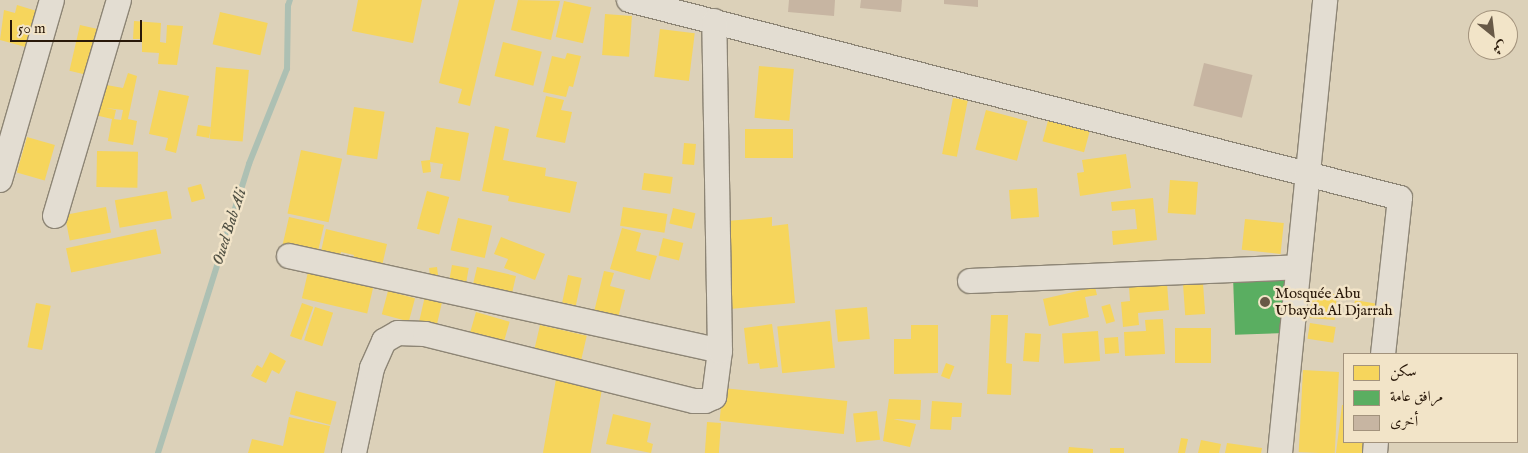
<!DOCTYPE html>
<html>
<head>
<meta charset="utf-8">
<style>
  body { margin:0 }
  #map { position:relative; width:1528px; height:453px; overflow:hidden; background:#dcd1b9; font-family:"IM FELL English",Amiri,serif }
  div>[style] { position:absolute }
  [style*='--x'] { left:calc(var(--x)*1px); top:calc(var(--y)*1px); width:calc(var(--w)*1px); rotate:calc(var(--a)*1deg) }
  .homes>* { inset:0; background:#f6d55c; transform-origin:0 0 }
  .public>* { inset:0; background:#5aae61; transform-origin:0 0 }
  .stream>* { height:5.5px; margin:-2.75px; padding:0 2.75px; transform-origin:2.75px; border-radius:2.75px; background:#adc0b3 }
  .building>* { inset:0; background:#c7b5a2; transform-origin:0 0 }
  .roads { filter:drop-shadow(1px 0 #8d8575) drop-shadow(-1px 0 #8d8575) drop-shadow(0 1px #8d8575) drop-shadow(0 -1px #8d8575) }
  .minor>* { height:24px; margin:-12px; padding:0 12px; transform-origin:12px; border-radius:12px; background:#e3ddd2 }
  .dots>* { width:14px; height:14px; translate:-50% -50%; box-sizing:border-box; border:2px solid #f2e4c8; border-radius:50% }
  span { translate:-50% -50%; white-space:nowrap; text-align:center; line-height:1.15; -webkit-text-stroke:5px #f2e4c8; paint-order:stroke }
  .poi-label { font-size:15px; color:#291809 }
  .left { translate:0 -50%; text-align:left }
  .water-label { font-size:16px; color:#505043; font-style:italic }
  .legend { position:absolute; left:1343px; top:353px; width:175px; height:90px; box-sizing:border-box; background:#f2e4c8; border:1px solid #a2927c; margin:0; padding:6px 9px; list-style:none; font-size:15px; color:#291809 }
  .legend li { display:flex; align-items:center; gap:10px; height:25px }
  .legend b { width:25px; border:1px solid #a2927c }
  .north { position:absolute; left:1468px; top:10px; width:50px; height:50px; box-sizing:border-box; background:#f2e4c8; border:1px solid #a2927c; border-radius:50%; rotate:151deg; font-size:14px; font-weight:700; line-height:20px; text-align:center; color:#291809 }
  .north::after { content:''; display:block; margin:auto; width:18px; height:22px; background:#685947; clip-path:polygon(50% 0,100% 100%,50% 72%,0 100%) }
  .scale { position:absolute; left:10px; top:20px; width:132px; height:22px; box-sizing:border-box; border:2px solid #291809; border-top:0; padding-left:6px; font-size:15px; line-height:18px; white-space:nowrap; color:#291809; -webkit-text-stroke:4px #f2e4c8; paint-order:stroke }
</style>
</head>
<body>
<div id="map">
  <div class="homes">
    <i style="clip-path:polygon(358px 0,422px 0,413px 43px,352px 31px)"></i>
    <i style="clip-path:polygon(459px 0,495px 0,470px 106px,458px 103px,462px 89px,439px 83px)"></i>
    <i style="clip-path:polygon(518px 0,560px 1px,551px 40px,511px 30px)"></i>
    <i style="left:564px;top:1px;width:28px;height:37px;rotate:13deg"></i>
    <i style="clip-path:polygon(17px 5px,40px 12px,29px 48px,0 40px,4px 10px,15px 13px)"></i>
    <i style="left:220px;top:12px;width:49px;height:33px;rotate:13deg"></i>
    <i style="left:605px;top:14px;width:27px;height:41px;rotate:4deg"></i>
    <i style="clip-path:polygon(134px 21px,161px 23px,160px 42px,166px 43px,167px 25px,183px 26px,177px 65px,158px 64px,159px 53px,142px 52px,142px 39px,133px 39px)"></i>
    <i style="left:80px;top:25px;width:26px;height:47px;rotate:13deg"></i>
    <i style="left:660px;top:29px;width:35px;height:48px;rotate:7deg"></i>
    <i style="left:503px;top:42px;width:40px;height:35px;rotate:14deg"></i>
    <i style="clip-path:polygon(567px 53px,581px 56px,573px 87px,569px 86px,566px 97px,543px 92px,552px 56px,565px 59px)"></i>
    <i style="left:759px;top:66px;width:35px;height:52px;rotate:5deg"></i>
    <i style="left:216px;top:67px;width:33px;height:72px;rotate:5deg"></i>
    <i style="clip-path:polygon(evenodd,128px 73px,137px 76px,128px 119px,137px 121px,133px 145px,108px 141px,112px 119px,95px 115px,101px 84px,123px 88px,128px 73px,106px 108px,123px 110px,121px 120px,114px 119px,116px 110px,106px 108px)"></i>
    <i style="clip-path:polygon(159px 90px,189px 96px,176px 153px,165px 150px,168px 138px,149px 134px)"></i>
    <i style="clip-path:polygon(546px 96px,564px 100px,561px 110px,572px 112px,565px 143px,536px 137px)"></i>
    <i style="left:953px;top:98px;width:15px;height:57px;rotate:11deg"></i>
    <i style="left:354px;top:107px;width:31px;height:48px;rotate:9deg"></i>
    <i style="left:986px;top:110px;width:43px;height:41px;rotate:15deg"></i>
    <i style="left:1049px;top:117px;width:43px;height:25px;rotate:15deg"></i>
    <i style="left:198px;top:125px;width:13px;height:11px;rotate:9deg"></i>
    <i style="clip-path:polygon(495px 126px,509px 129px,503px 160px,546px 168px,545px 176px,577px 182px,570px 213px,508px 201px,509px 196px,482px 191px)"></i>
    <i style="clip-path:polygon(436px 127px,469px 133px,460px 181px,440px 178px,443px 164px,430px 162px,431px 172px,423px 173px,421px 161px,430px 160px)"></i>
    <i style="left:745px;top:129px;width:48px;height:29px"></i>
    <i style="left:27px;top:137px;width:29px;height:37px;rotate:16deg"></i>
    <i style="left:684px;top:143px;width:12px;height:21px;rotate:5deg"></i>
    <i style="left:301px;top:150px;width:42px;height:65px;rotate:12deg"></i>
    <i style="left:97px;top:151px;width:41px;height:36px;rotate:1deg"></i>
    <i style="clip-path:polygon(1126px 154px,1131px 188px,1080px 196px,1077px 173px,1084px 172px,1082px 160px)"></i>
    <i style="left:644px;top:173px;width:29px;height:17px;rotate:8deg"></i>
    <i style="left:1170px;top:180px;width:28px;height:33px;rotate:4deg"></i>
    <i style="left:201px;top:184px;width:15px;height:14px;rotate:74deg"></i>
    <i style="left:1037px;top:188px;width:29px;height:28px;rotate:86deg"></i>
    <i style="left:167px;top:191px;width:28px;height:53px;rotate:80deg"></i>
    <i style="left:427px;top:191px;width:23px;height:39px;rotate:15deg"></i>
    <i style="clip-path:polygon(1153px 198px,1157px 240px,1113px 245px,1112px 231px,1137px 229px,1135px 209px,1112px 211px,1111px 202px)"></i>
    <i style="left:106px;top:207px;width:26px;height:42px;rotate:79deg"></i>
    <i style="left:623px;top:207px;width:45px;height:19px;rotate:9deg"></i>
    <i style="left:673px;top:208px;width:23px;height:16px;rotate:13deg"></i>
    <i style="left:289px;top:217px;width:36px;height:32px;rotate:13deg"></i>
    <i style="clip-path:polygon(772px 217px,772px 226px,788px 224px,795px 303px,730px 309px,727px 221px)"></i>
    <i style="left:458px;top:218px;width:35px;height:33px;rotate:13deg"></i>
    <i style="left:1245px;top:219px;width:39px;height:31px;rotate:6deg"></i>
    <i style="clip-path:polygon(622px 228px,641px 233px,636px 251px,657px 256px,650px 280px,610px 269px)"></i>
    <i style="left:156px;top:229px;width:25px;height:92px;rotate:78deg"></i>
    <i style="clip-path:polygon(326px 229px,387px 244px,380px 275px,350px 267px,354px 255px,341px 252px,339px 261px,320px 256px)"></i>
    <i style="clip-path:polygon(501px 237px,545px 254px,535px 280px,504px 268px,508px 259px,494px 254px)"></i>
    <i style="left:663px;top:238px;width:21px;height:18px;rotate:14deg"></i>
    <i style="left:452px;top:265px;width:17px;height:25px;rotate:10deg"></i>
    <i style="left:437px;top:267px;width:16px;height:8px;rotate:83deg"></i>
    <i style="left:477px;top:267px;width:40px;height:29px;rotate:13deg"></i>
    <i style="clip-path:polygon(604px 271px,614px 273px,610px 286px,625px 290px,617px 322px,593px 316px)"></i>
    <i style="left:308px;top:272px;width:67px;height:27px;rotate:13deg"></i>
    <i style="left:568px;top:275px;width:14px;height:28px;rotate:12deg"></i>
    <i style="clip-path:polygon(1167px 283px,1169px 310px,1138px 313px,1139px 325px,1123px 327px,1121px 302px,1130px 301px,1129px 287px)"></i>
    <i style="left:1203px;top:283px;width:31px;height:20px;rotate:86deg"></i>
    <i style="clip-path:polygon(1095px 287px,1097px 295px,1085px 297px,1089px 317px,1049px 326px,1043px 299px)"></i>
    <i style="left:388px;top:291px;width:28px;height:24px;rotate:15deg"></i>
    <i style="left:1312px;top:292px;width:25px;height:26px;rotate:5deg"></i>
    <i style="left:425px;top:296px;width:18px;height:30px;rotate:13deg"></i>
    <i style="left:1355px;top:300px;width:22px;height:14px;rotate:10deg"></i>
    <i style="left:36px;top:303px;width:15px;height:45px;rotate:11deg"></i>
    <i style="left:302px;top:303px;width:12px;height:35px;rotate:20deg"></i>
    <i style="left:1110px;top:304px;width:18px;height:9px;rotate:74deg"></i>
    <i style="left:315px;top:307px;width:19px;height:35px;rotate:18deg"></i>
    <i style="left:867px;top:307px;width:32px;height:32px;rotate:85deg"></i>
    <i style="left:476px;top:312px;width:35px;height:27px;rotate:16deg"></i>
    <i style="clip-path:polygon(991px 315px,1008px 315px,1006px 363px,1012px 364px,1011px 395px,987px 394px)"></i>
    <i style="clip-path:polygon(1163px 319px,1165px 354px,1125px 356px,1124px 332px,1146px 331px,1145px 320px)"></i>
    <i style="left:830px;top:321px;width:47px;height:53px;rotate:84deg"></i>
    <i style="left:1310px;top:323px;width:26px;height:16px;rotate:9deg"></i>
    <i style="clip-path:polygon(772px 324px,778px 367px,760px 369px,759px 363px,748px 364px,744px 328px)"></i>
    <i style="left:540px;top:325px;width:48px;height:29px;rotate:13deg"></i>
    <i style="clip-path:polygon(911px 325px,938px 325px,938px 373px,894px 374px,894px 339px,911px 339px)"></i>
    <i style="left:1175px;top:328px;width:36px;height:35px"></i>
    <i style="left:1098px;top:331px;width:30px;height:36px;rotate:86deg"></i>
    <i style="left:1025px;top:333px;width:16px;height:28px;rotate:4deg"></i>
    <i style="left:1118px;top:337px;width:16px;height:14px;rotate:86deg"></i>
    <i style="clip-path:polygon(270px 352px,286px 361px,279px 374px,272px 370px,266px 383px,251px 376px,257px 365px,262px 368px)"></i>
    <i style="left:946px;top:363px;width:9px;height:14px;rotate:21deg"></i>
    <i style="left:1303px;top:370px;width:36px;height:82px;rotate:3deg"></i>
    <i style="left:556px;top:379px;width:47px;height:75px;rotate:10deg"></i>
    <i style="left:723px;top:388px;width:125px;height:33px;rotate:6deg"></i>
    <i style="left:296px;top:391px;width:42px;height:24px;rotate:15deg"></i>
    <i style="clip-path:polygon(889px 399px,921px 400px,920px 420px,893px 419px,916px 424px,910px 447px,883px 441px)"></i>
    <i style="clip-path:polygon(932px 401px,962px 403px,961px 417px,952px 417px,951px 430px,930px 429px)"></i>
    <i style="clip-path:polygon(1342px 405px,1344px 405px,1344px 442px,1371px 442px,1370px 453px,1336px 453px)"></i>
    <i style="left:877px;top:411px;width:29px;height:24px;rotate:84deg"></i>
    <i style="clip-path:polygon(613px 414px,651px 423px,647px 442px,653px 444px,651px 453px,606px 444px)"></i>
    <i style="clip-path:polygon(289px 417px,330px 426px,324px 453px,248px 453px,252px 439px,283px 446px)"></i>
    <i style="left:707px;top:422px;width:14px;height:31px;rotate:4deg"></i>
    <i style="clip-path:polygon(1181px 438px,1188px 439px,1185px 453px,1178px 453px)"></i>
    <i style="clip-path:polygon(1201px 440px,1221px 444px,1219px 453px,1198px 453px)"></i>
    <i style="clip-path:polygon(1227px 443px,1262px 448px,1261px 453px,1225px 453px)"></i>
    <i style="clip-path:polygon(1069px 447px,1093px 449px,1093px 453px,1068px 453px)"></i>
    <i style="left:1110px;top:448px;width:14px;height:5px"></i>
  </div>
  <div class="public">
    <i style="left:1284px;top:275px;width:58px;height:51px;rotate:88deg"></i>
  </div>
  <div class="stream">
    <i style="--x:158;--y:453;--w:303;--a:-72.5"></i>
    <i style="--x:249;--y:164;--w:102;--a:-68.2"></i>
    <i style="--x:287;--y:69;--w:63;--a:-89.1"></i>
    <i style="--x:288;--y:6;--w:6;--a:-72"></i>
  </div>
  <div class="building">
    <i style="clip-path:polygon(789px 0,835px 0,834px 16px,788px 12px)"></i>
    <i style="clip-path:polygon(861px 0,902px 0,901px 12px,860px 8px)"></i>
    <i style="clip-path:polygon(944px 0,978px 0,978px 7px,944px 4px)"></i>
    <i style="left:1204px;top:63px;width:50px;height:44px;rotate:14deg"></i>
  </div>
  <div class="roads">
    <div class="minor">
      <i style="--x:629;--y:0;--w:796;--a:14.4"></i>
      <i style="--x:1400;--y:198;--w:157;--a:96.2"></i>
      <i style="--x:0;--y:180;--w:187;--a:-73.9"></i>
      <i style="--x:55;--y:216;--w:225;--a:-73.5"></i>
      <i style="--x:289;--y:256;--w:441;--a:12.4"></i>
      <i style="--x:970;--y:281;--w:328;--a:-2.4"></i>
      <i style="--x:354;--y:453;--w:87;--a:-78"></i>
      <i style="--x:372;--y:368;--w:30;--a:-66"></i>
      <i style="--x:384;--y:341;--w:16;--a:-30"></i>
      <i style="--x:398;--y:333;--w:27;--a:2"></i>
      <i style="--x:425;--y:334;--w:277;--a:14"></i>
      <i style="--x:694;--y:401;--w:11;--a:0"></i>
      <i style="--x:705;--y:401;--w:10;--a:-24"></i>
      <i style="--x:714;--y:397;--w:46;--a:-82.6"></i>
      <i style="--x:720;--y:351;--w:330;--a:-91"></i>
      <i style="--x:1280;--y:453;--w:455;--a:-84.3"></i>
      <i style="--x:1375;--y:453;--w:11;--a:-85"></i>
    </div>
  </div>
  <div class="dots">
    <i style="left:1265px;top:302px;background:#685947"></i>
  </div>
  <div class="poi-label">
    <span class="left" style="left:1275px;top:302px">Mosquée Abu<br>Ubayda Al Djarrah</span>
  </div>
  <div class="water-label">
    <span style="left:230px;top:227px;rotate:-72deg">Oued Bab Ali</span>
  </div>
  <ul class="legend">
  <li><b style="height:14px;background:#f6d55c"></b>سكن</li>
  <li><b style="height:14px;background:#5aae61"></b>مرافق عامة</li>
  <li><b style="height:14px;background:#c7b5a2"></b>أخرى</li>
  </ul>
  <div class="north">ش</div>
  <div class="scale">50 m</div>
</div>
</body>
</html>
